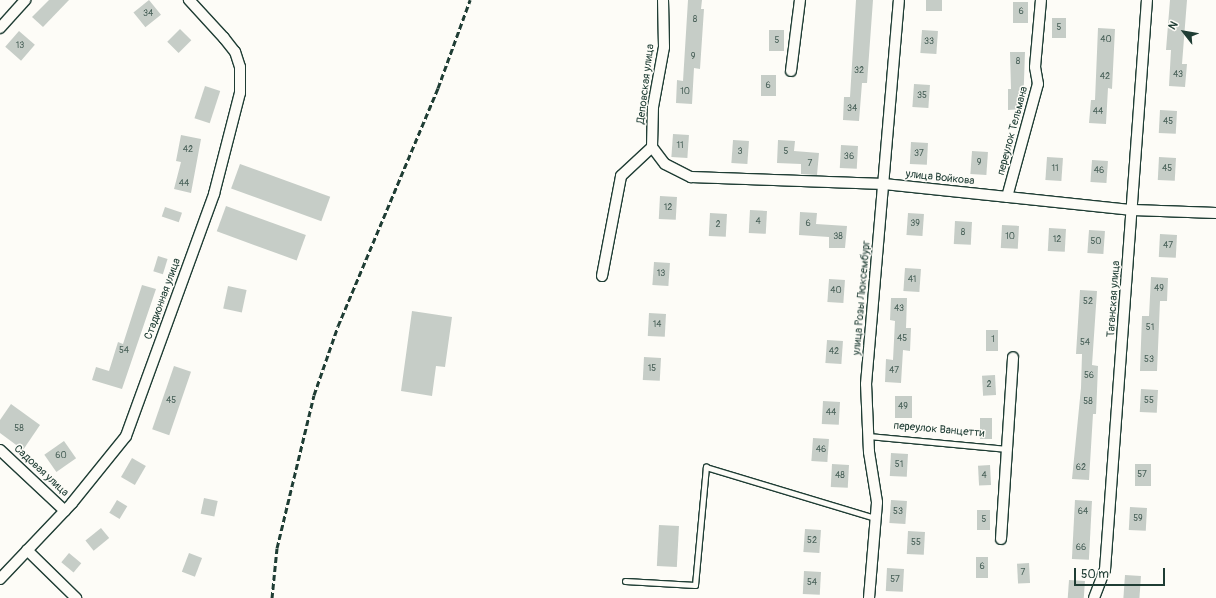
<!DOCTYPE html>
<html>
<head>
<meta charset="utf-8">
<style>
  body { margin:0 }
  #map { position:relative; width:1216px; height:598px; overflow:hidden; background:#fdfcf7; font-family:Pangolin,sans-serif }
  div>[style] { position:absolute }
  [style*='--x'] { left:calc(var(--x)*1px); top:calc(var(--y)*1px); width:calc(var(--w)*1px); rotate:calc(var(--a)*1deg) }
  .building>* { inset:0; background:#c6cdc7; transform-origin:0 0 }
  .roads { filter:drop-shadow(1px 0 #1f3d34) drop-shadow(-1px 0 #1f3d34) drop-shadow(0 1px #1f3d34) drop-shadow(0 -1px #1f3d34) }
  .lane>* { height:5px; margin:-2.5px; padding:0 2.5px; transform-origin:2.5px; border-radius:2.5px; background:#fdfcf7 }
  .street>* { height:10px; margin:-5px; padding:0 5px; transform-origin:5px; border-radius:5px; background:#fdfcf7 }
  .rail>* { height:3px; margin-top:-1.5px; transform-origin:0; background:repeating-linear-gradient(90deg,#1f3d34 0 6px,transparent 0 9px) }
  span { translate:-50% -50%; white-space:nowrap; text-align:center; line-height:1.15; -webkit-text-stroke:3px #fdfcf7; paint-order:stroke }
  .number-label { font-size:9px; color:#496159 }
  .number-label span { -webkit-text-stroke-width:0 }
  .street-label { font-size:11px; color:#1f3d34 }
  .north { position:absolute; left:1164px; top:12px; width:40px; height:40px; -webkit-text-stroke:3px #fdfcf7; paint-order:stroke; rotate:301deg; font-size:11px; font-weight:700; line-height:16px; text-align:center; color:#1f3d34 }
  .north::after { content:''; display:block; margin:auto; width:14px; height:18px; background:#1f3d34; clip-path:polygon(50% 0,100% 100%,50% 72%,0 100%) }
  .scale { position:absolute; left:1074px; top:568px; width:91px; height:18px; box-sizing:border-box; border:2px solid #1f3d34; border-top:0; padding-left:5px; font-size:12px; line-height:14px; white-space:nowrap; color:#1f3d34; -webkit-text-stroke:3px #fdfcf7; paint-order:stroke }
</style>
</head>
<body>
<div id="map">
  <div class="building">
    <i style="clip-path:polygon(49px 0,69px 0,43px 27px,32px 17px)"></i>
    <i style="left:149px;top:0;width:19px;height:20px;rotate:51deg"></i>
    <i style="clip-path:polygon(688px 0,702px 0,701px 9px,704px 9px,700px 69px,694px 68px,692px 104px,676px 103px,677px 80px,683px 81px)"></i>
    <i style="clip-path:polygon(856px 0,873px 0,867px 83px,862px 83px,859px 121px,843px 120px,844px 97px,850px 97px)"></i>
    <i style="left:926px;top:0;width:16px;height:11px"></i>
    <i style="clip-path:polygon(1170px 0,1187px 0,1182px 64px,1187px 64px,1185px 87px,1169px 86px,1171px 50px,1166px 50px)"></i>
    <i style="left:1013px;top:2px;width:15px;height:21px"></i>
    <i style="left:1052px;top:18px;width:14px;height:20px"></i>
    <i style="clip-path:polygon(1098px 28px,1115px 29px,1112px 89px,1108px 88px,1106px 124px,1089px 123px,1091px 100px,1095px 100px)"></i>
    <i style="left:180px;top:29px;width:16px;height:18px;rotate:45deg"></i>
    <i style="left:769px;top:30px;width:15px;height:21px"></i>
    <i style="left:922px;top:30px;width:16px;height:23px;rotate:4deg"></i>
    <i style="left:19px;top:31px;width:21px;height:21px;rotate:41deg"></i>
    <i style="clip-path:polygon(1010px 52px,1025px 52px,1023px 109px,1008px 110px,1008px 89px,1011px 89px)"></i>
    <i style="left:761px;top:75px;width:15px;height:21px"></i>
    <i style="left:914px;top:84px;width:16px;height:23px;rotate:4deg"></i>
    <i style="left:205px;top:86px;width:16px;height:34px;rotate:18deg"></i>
    <i style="left:1160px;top:110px;width:17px;height:23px;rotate:3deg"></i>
    <i style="left:673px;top:134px;width:16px;height:23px;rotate:4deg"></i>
    <i style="clip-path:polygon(181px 135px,201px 139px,191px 193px,174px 189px,181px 162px,176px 161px)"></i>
    <i style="left:733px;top:140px;width:16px;height:23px;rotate:4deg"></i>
    <i style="clip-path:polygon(778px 140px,795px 141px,794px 151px,819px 153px,817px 175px,801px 174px,801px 164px,777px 163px)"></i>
    <i style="left:911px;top:142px;width:17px;height:22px;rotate:3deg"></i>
    <i style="left:841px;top:145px;width:17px;height:23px;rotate:3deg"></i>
    <i style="left:972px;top:151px;width:16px;height:23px;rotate:4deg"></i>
    <i style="left:1047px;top:157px;width:16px;height:23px;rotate:4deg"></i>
    <i style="left:1159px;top:157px;width:17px;height:23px;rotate:3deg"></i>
    <i style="left:1092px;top:160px;width:16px;height:22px;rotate:4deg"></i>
    <i style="left:240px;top:164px;width:96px;height:26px;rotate:20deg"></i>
    <i style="left:660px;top:196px;width:17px;height:23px;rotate:3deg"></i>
    <i style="left:226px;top:206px;width:85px;height:27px;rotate:20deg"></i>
    <i style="left:165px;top:207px;width:18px;height:10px;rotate:19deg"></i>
    <i style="left:750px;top:210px;width:17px;height:23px;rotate:3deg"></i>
    <i style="clip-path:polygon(800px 212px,817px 213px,816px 224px,847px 226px,845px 248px,829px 248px,829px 237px,799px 235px)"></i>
    <i style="left:710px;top:213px;width:17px;height:23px;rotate:3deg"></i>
    <i style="left:908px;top:213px;width:16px;height:22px;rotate:4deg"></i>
    <i style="left:955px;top:221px;width:17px;height:23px;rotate:3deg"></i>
    <i style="left:1002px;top:225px;width:17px;height:23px;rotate:3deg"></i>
    <i style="left:1049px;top:228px;width:17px;height:23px;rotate:3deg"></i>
    <i style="left:1089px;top:230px;width:16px;height:23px;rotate:4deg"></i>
    <i style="left:1160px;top:234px;width:17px;height:23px;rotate:3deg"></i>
    <i style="left:158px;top:256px;width:10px;height:16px;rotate:17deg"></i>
    <i style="left:654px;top:262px;width:16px;height:23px;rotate:4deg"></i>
    <i style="left:905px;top:268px;width:16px;height:23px;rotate:4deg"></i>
    <i style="clip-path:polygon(1151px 277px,1168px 278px,1167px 301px,1160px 301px,1157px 371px,1140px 371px,1142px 316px,1149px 316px)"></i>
    <i style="left:829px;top:279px;width:16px;height:23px;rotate:4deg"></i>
    <i style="clip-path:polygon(142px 285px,156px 289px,122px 389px,92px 380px,96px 367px,109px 371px,118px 342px,123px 344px)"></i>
    <i style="left:228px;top:286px;width:19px;height:23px;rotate:12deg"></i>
    <i style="clip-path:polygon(1080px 290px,1097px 291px,1092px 365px,1098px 366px,1097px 391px,1096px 414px,1093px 414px,1089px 480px,1072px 479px,1081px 388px,1082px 354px,1076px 354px)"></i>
    <i style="clip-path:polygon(891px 298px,907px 298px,906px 328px,911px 328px,910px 351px,903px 350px,901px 383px,885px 382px,886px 359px,893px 360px,895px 321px,890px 320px)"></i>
    <i style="clip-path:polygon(412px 311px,452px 317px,445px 367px,436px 366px,432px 396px,401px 391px)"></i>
    <i style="left:649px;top:313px;width:17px;height:23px;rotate:3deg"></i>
    <i style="left:986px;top:330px;width:12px;height:21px"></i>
    <i style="left:827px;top:340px;width:16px;height:23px;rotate:4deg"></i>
    <i style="left:644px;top:357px;width:17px;height:23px;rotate:3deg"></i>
    <i style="left:174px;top:366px;width:18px;height:67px;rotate:19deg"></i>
    <i style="left:995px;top:375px;width:20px;height:13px;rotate:87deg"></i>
    <i style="left:1141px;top:389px;width:17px;height:23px;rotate:3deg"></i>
    <i style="left:895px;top:396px;width:17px;height:22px"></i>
    <i style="left:823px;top:401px;width:17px;height:23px;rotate:3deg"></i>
    <i style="clip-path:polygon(11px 404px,40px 425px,23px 450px,0 433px,0 420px)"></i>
    <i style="left:980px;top:418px;width:12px;height:21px"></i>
    <i style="left:813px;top:438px;width:16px;height:23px;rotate:4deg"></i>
    <i style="left:64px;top:441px;width:21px;height:24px;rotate:55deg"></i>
    <i style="left:891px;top:453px;width:17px;height:23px;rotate:3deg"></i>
    <i style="left:132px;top:458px;width:16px;height:22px;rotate:30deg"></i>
    <i style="left:832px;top:464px;width:17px;height:23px;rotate:3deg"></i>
    <i style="left:1135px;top:464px;width:16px;height:22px"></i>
    <i style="left:990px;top:465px;width:20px;height:12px;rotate:87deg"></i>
    <i style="left:204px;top:498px;width:14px;height:16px;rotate:12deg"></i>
    <i style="left:117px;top:500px;width:12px;height:15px;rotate:31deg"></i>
    <i style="left:891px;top:500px;width:16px;height:23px;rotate:4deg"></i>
    <i style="left:1075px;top:500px;width:17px;height:59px;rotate:3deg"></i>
    <i style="left:1130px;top:507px;width:17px;height:23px;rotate:3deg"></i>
    <i style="left:977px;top:510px;width:13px;height:20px"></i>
    <i style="left:659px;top:525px;width:20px;height:41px;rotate:3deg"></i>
    <i style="left:101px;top:528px;width:13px;height:20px;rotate:51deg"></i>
    <i style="left:805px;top:529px;width:16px;height:23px;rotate:4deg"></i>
    <i style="left:908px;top:531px;width:17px;height:23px;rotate:3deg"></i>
    <i style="left:69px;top:553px;width:16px;height:12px;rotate:40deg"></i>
    <i style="left:189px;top:553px;width:14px;height:20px;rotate:21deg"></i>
    <i style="left:976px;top:557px;width:12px;height:21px"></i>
    <i style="left:1029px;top:563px;width:20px;height:12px;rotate:87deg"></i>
    <i style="left:887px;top:568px;width:17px;height:23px;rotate:3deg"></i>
    <i style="left:804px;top:571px;width:17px;height:23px;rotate:3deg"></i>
    <i style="left:1125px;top:575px;width:16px;height:23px;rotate:4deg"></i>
    <i style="left:1069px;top:580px;width:16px;height:18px;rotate:4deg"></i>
  </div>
  <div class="roads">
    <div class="lane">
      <i style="--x:868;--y:436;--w:140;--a:5.3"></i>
      <i style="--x:625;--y:581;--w:70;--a:3.3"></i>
      <i style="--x:695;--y:585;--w:119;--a:-84.7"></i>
      <i style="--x:706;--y:467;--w:177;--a:16.8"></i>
    </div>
    <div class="street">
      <i style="--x:0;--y:28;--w:38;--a:-48"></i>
      <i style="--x:791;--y:71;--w:72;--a:-82.8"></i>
      <i style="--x:652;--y:147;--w:21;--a:53"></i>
      <i style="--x:665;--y:164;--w:29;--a:27"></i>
      <i style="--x:691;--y:177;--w:193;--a:2.1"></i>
      <i style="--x:884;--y:184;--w:250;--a:6"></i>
      <i style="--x:1133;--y:210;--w:83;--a:2.1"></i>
      <i style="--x:1007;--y:197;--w:117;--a:-74.7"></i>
      <i style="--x:1038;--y:84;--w:17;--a:-100"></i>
      <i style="--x:1035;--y:67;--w:67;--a:-84.9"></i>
      <i style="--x:602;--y:276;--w:102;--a:-79.2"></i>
      <i style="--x:621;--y:176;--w:42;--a:-43.1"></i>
      <i style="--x:652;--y:147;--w:40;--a:-88.6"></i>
      <i style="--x:653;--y:107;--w:61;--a:-79.6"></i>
      <i style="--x:664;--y:47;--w:47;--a:-91.2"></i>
      <i style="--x:0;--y:450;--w:89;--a:43.2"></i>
      <i style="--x:1001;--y:539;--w:182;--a:-86.2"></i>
      <i style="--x:27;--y:550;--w:69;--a:44.4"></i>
      <i style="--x:0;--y:579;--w:105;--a:-46.5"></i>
      <i style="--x:72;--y:503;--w:86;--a:-51.1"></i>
      <i style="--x:126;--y:436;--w:258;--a:-70"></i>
      <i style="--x:214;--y:194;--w:104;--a:-75.6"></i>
      <i style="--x:240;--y:93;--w:26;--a:-90"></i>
      <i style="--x:240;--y:67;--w:16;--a:-108"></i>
      <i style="--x:235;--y:52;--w:18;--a:-128"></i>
      <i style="--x:224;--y:38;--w:52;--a:-132.6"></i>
      <i style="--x:869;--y:598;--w:96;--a:-85.2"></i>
      <i style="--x:877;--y:502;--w:51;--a:-99.1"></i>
      <i style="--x:869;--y:452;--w:68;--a:-92.5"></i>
      <i style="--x:866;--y:384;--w:385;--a:-85.1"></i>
      <i style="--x:1094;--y:598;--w:30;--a:-69"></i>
      <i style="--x:1105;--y:570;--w:572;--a:-85.79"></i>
    </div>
  </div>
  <div class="rail">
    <i style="--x:272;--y:598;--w:50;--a:-84.3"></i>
    <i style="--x:277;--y:548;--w:157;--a:-76.4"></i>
    <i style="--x:314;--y:395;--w:73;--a:-70.8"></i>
    <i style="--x:338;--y:326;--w:258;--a:-67.2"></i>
    <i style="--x:438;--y:88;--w:94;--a:-70"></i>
  </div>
  <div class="number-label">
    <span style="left:1021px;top:12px">6</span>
    <span style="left:148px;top:14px">34</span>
    <span style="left:695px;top:20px">8</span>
    <span style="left:1059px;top:28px">5</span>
    <span style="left:1106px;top:40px">40</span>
    <span style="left:777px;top:41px">5</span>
    <span style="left:929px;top:42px">33</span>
    <span style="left:20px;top:46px">13</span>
    <span style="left:693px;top:57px">9</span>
    <span style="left:1018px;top:62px">8</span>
    <span style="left:859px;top:71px">32</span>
    <span style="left:1178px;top:75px">43</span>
    <span style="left:1105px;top:77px">42</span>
    <span style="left:768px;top:86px">6</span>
    <span style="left:685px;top:92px">10</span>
    <span style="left:922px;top:96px">35</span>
    <span style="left:852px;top:109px">34</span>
    <span style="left:1098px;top:112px">44</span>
    <span style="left:1168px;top:122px">45</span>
    <span style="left:680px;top:146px">11</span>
    <span style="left:188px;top:150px">42</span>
    <span style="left:740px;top:152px">3</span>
    <span style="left:786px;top:152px">5</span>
    <span style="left:919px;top:154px">37</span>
    <span style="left:849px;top:157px">36</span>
    <span style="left:979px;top:163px">9</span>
    <span style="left:810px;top:164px">7</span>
    <span style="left:1055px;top:169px">11</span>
    <span style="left:1167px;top:169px">45</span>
    <span style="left:1099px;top:171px">46</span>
    <span style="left:184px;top:184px">44</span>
    <span style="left:668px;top:208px">12</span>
    <span style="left:758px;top:222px">4</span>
    <span style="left:808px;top:224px">6</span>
    <span style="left:915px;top:224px">39</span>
    <span style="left:718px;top:225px">2</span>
    <span style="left:963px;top:233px">8</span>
    <span style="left:838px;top:237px">38</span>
    <span style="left:1010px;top:237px">10</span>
    <span style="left:1057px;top:240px">12</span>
    <span style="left:1096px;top:242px">50</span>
    <span style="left:1168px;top:246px">47</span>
    <span style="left:661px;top:274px">13</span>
    <span style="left:912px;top:280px">41</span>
    <span style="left:1159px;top:289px">49</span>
    <span style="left:836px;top:291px">40</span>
    <span style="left:1088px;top:302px">52</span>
    <span style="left:899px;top:309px">43</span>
    <span style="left:657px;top:325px">14</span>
    <span style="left:1150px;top:328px">51</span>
    <span style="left:902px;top:339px">45</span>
    <span style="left:993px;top:340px">1</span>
    <span style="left:1085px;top:343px">54</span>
    <span style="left:124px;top:351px">54</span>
    <span style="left:834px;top:352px">42</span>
    <span style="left:1149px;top:360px">53</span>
    <span style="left:652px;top:369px">15</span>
    <span style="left:894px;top:371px">47</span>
    <span style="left:1089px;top:376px">56</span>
    <span style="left:989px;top:385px">2</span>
    <span style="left:171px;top:401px">45</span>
    <span style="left:1149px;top:401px">55</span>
    <span style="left:1088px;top:402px">58</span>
    <span style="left:903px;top:407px">49</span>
    <span style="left:831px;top:413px">44</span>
    <span style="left:19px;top:429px">58</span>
    <span style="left:821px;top:450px">46</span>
    <span style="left:61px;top:456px">60</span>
    <span style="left:899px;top:465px">51</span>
    <span style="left:1081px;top:468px">62</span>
    <span style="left:1142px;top:475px">57</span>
    <span style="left:840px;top:476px">48</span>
    <span style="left:984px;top:476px">4</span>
    <span style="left:898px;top:512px">53</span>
    <span style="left:1083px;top:512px">64</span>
    <span style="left:1138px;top:519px">59</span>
    <span style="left:984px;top:520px">5</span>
    <span style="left:812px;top:541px">52</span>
    <span style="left:916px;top:543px">55</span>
    <span style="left:1081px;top:548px">66</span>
    <span style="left:982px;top:567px">6</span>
    <span style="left:1023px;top:573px">7</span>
    <span style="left:895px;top:580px">57</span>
    <span style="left:812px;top:583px">54</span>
  </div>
  <div class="street-label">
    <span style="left:646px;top:84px;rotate:-83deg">Деповская улица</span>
    <span style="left:1013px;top:131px;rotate:-75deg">переулок Тельмана</span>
    <span style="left:940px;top:178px;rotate:6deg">улица Войкова</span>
    <span style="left:862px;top:298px;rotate:-85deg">улица Розы Люксембург</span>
    <span style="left:163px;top:299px;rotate:-70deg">Стадионная улица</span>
    <span style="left:1114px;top:299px;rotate:-86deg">Таганская улица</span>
    <span style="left:939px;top:430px;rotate:5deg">переулок Ванцетти</span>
    <span style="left:41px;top:471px;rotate:43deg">Садовая улица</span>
  </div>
  <div class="north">N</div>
  <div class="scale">50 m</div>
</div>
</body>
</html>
